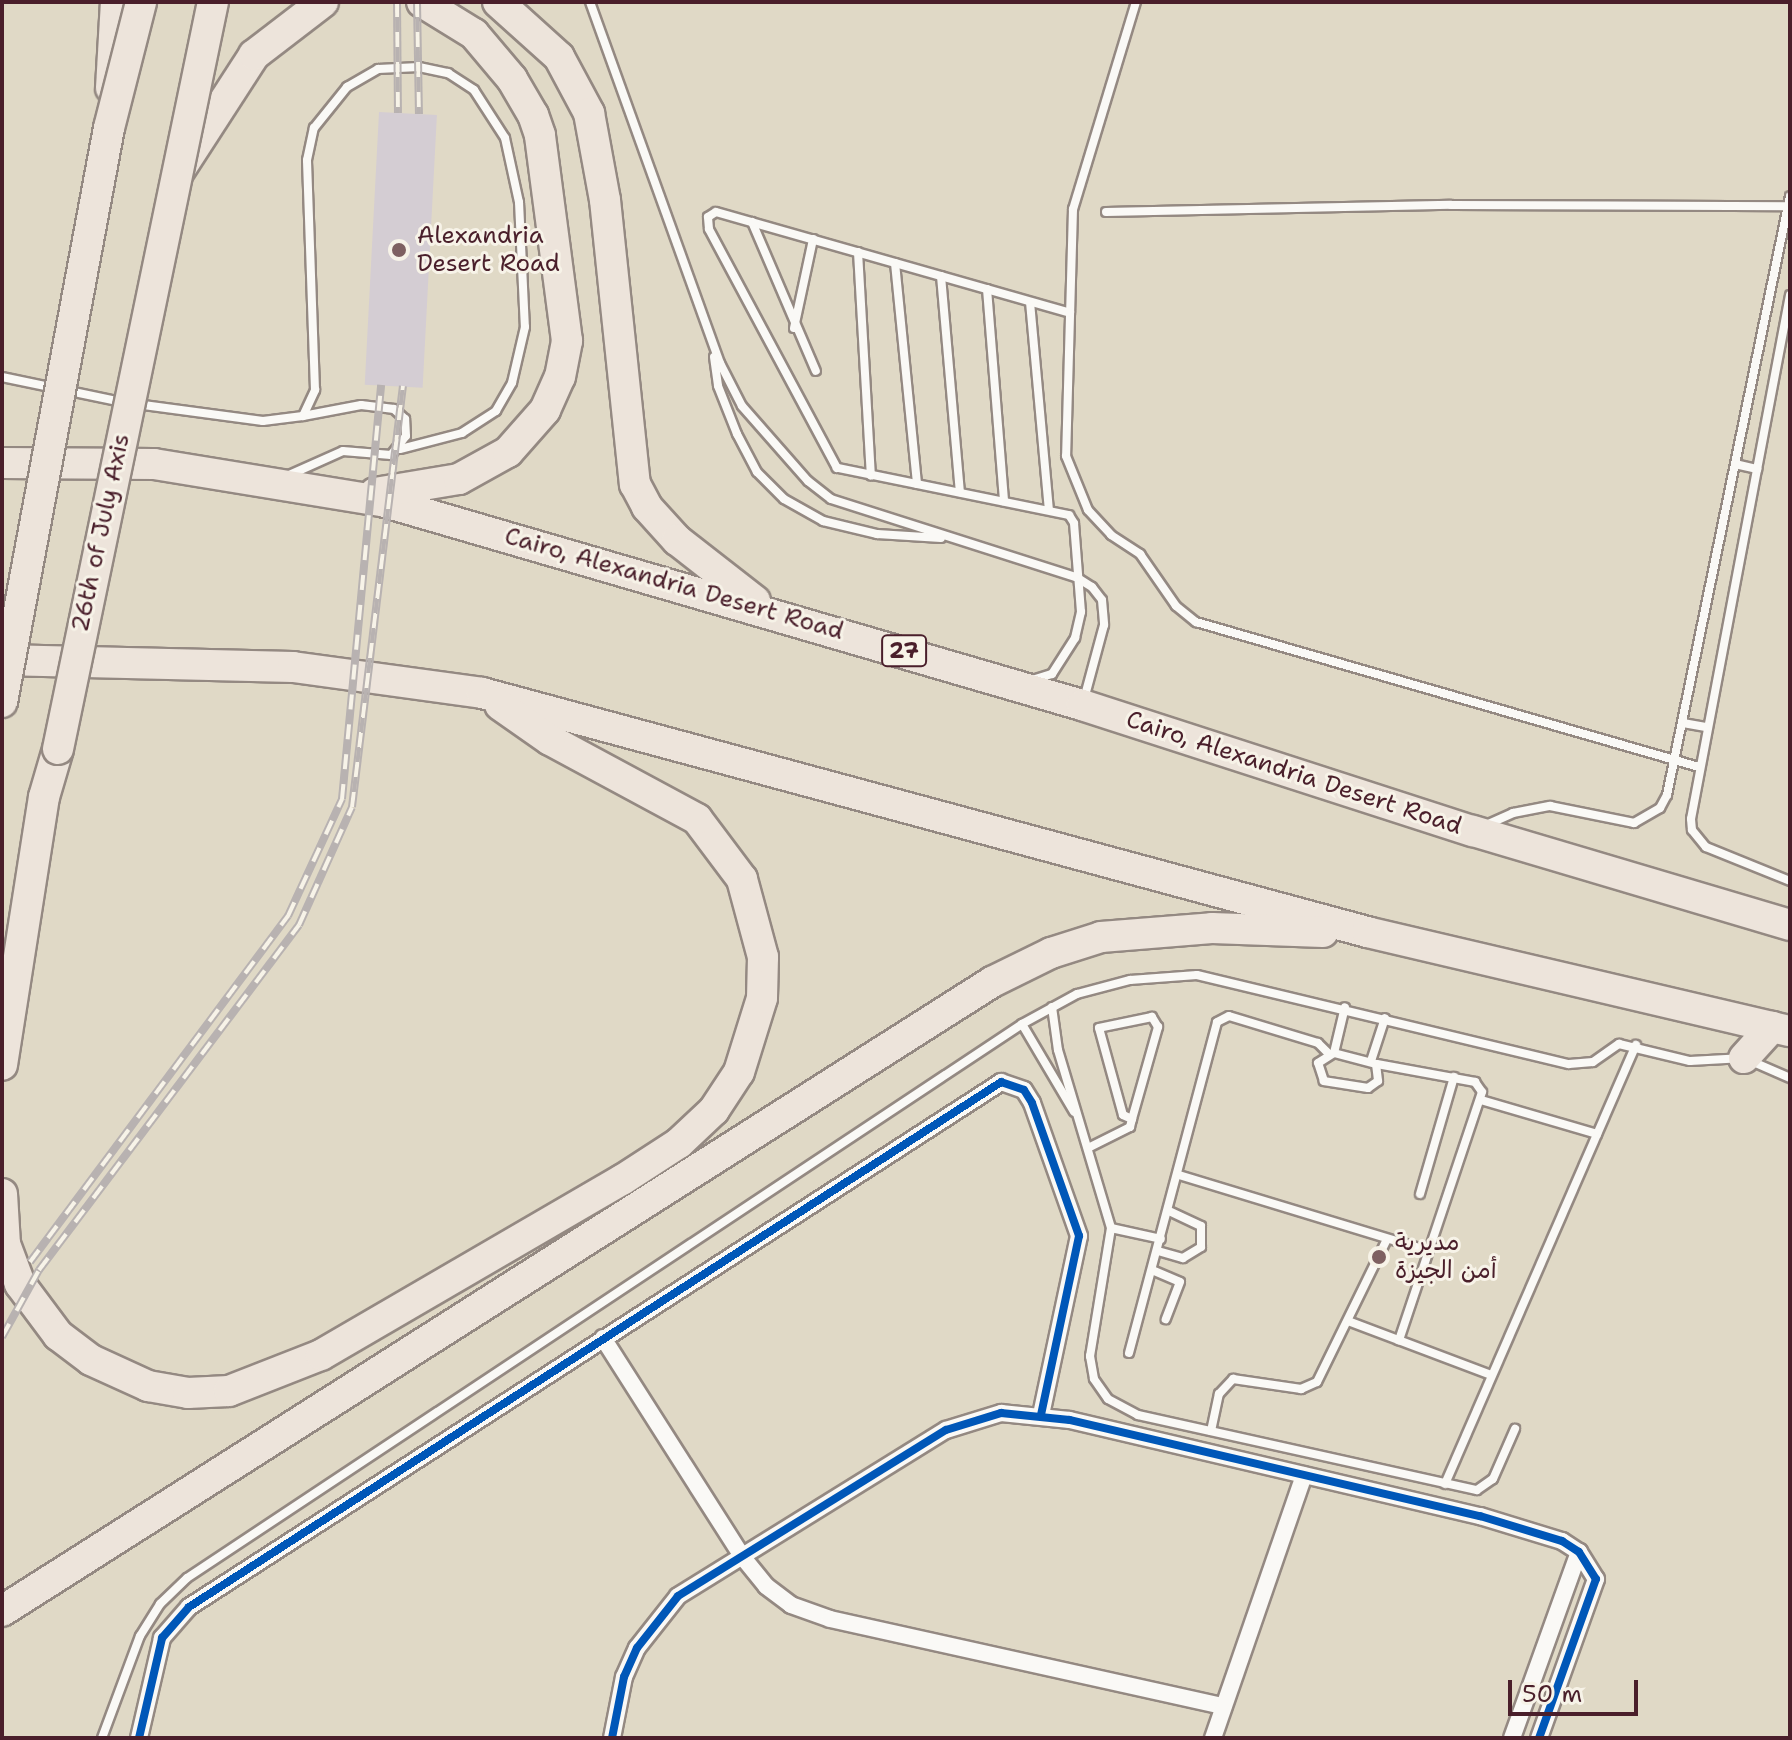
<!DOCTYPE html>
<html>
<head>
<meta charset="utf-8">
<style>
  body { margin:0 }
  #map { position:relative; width:1792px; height:1740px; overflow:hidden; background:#e0d9c6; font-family:"Shantell Sans","Playpen Sans Arabic",sans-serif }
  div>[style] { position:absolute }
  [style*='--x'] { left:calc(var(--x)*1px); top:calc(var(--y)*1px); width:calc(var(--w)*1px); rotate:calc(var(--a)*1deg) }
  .building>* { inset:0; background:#d4cdd3; transform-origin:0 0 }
  .roads { filter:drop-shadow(2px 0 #948982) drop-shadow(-2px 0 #948982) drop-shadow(0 2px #948982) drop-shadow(0 -2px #948982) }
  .lane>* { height:8px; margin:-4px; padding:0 4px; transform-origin:4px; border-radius:4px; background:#faf9f6 }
  .street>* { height:16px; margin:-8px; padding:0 8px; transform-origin:8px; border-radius:8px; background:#faf9f6 }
  .highway>* { height:30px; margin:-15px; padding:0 15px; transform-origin:15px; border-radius:15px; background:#ede4db }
  .rail>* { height:8px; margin-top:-4px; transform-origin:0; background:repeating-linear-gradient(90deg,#f7f3e8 0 15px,#b8b2b1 0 30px); box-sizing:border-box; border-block:2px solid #b8b2b1 }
  .bridges { filter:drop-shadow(2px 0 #948982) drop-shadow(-2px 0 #948982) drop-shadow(0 2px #948982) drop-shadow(0 -2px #948982) }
  .highway-bridge>* { height:30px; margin:-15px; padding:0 15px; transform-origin:15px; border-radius:15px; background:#ede4db }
  .cycleway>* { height:8px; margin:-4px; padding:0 4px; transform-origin:4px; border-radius:4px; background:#0057b8 }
  .dots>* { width:22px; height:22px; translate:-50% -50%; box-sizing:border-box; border:4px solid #f7f3e8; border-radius:50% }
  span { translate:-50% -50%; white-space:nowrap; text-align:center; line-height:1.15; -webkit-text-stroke:6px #f7f3e8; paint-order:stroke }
  .shield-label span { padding:2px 6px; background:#f7f3e8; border:2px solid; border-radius:6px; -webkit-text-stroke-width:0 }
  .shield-label { font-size:22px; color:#4a1f2b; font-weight:700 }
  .poi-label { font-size:24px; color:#4a1f2b }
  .left { translate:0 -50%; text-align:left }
  .street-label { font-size:24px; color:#4a1f2b }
  .frame { position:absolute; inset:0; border:4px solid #4a1f2b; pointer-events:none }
  .scale { position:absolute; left:1508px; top:1680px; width:130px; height:36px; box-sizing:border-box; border:4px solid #4a1f2b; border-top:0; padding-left:10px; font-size:24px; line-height:28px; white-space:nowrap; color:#4a1f2b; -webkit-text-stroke:6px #f7f3e8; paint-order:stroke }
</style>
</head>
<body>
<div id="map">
  <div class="building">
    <i style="left:379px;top:112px;width:58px;height:273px;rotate:3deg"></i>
  </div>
  <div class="roads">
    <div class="lane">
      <i style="--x:590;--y:2;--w:384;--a:70.2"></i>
      <i style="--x:720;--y:363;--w:48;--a:62.9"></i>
      <i style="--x:742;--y:406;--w:100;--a:48.7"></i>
      <i style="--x:808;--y:481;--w:29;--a:38"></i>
      <i style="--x:831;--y:499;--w:257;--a:17.7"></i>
      <i style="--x:1076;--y:577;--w:19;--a:32"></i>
      <i style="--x:1092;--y:587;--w:16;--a:52"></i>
      <i style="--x:1102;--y:600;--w:25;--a:85"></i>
      <i style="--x:1104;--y:625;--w:77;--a:105.1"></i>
      <i style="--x:1136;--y:2;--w:216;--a:106.9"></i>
      <i style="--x:1073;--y:209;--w:247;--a:91.6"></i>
      <i style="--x:1066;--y:456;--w:58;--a:67.8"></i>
      <i style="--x:1088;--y:510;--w:34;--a:47"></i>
      <i style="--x:1111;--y:535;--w:35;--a:33"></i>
      <i style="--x:1140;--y:554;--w:63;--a:55.3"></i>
      <i style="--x:1176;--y:606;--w:26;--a:39"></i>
      <i style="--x:1196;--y:622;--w:523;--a:16.08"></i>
      <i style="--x:1106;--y:212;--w:345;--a:-1.2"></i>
      <i style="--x:1451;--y:205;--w:339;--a:0.2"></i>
      <i style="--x:752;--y:222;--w:162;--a:66.8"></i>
      <i style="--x:858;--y:252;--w:224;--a:86.7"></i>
      <i style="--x:895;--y:263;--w:222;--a:84.3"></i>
      <i style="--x:941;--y:276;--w:217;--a:85"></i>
      <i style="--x:987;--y:289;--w:213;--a:85.4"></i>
      <i style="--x:1790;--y:295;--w:533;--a:100.7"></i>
      <i style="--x:1691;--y:819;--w:11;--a:85"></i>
      <i style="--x:1692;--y:830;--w:22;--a:51"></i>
      <i style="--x:1706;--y:847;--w:91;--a:22"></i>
      <i style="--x:1030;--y:302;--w:208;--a:84.8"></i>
      <i style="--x:794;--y:328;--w:91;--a:-77.9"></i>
      <i style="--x:714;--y:357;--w:29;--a:82"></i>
      <i style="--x:718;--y:386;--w:52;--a:68.4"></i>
      <i style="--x:737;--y:434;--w:43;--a:62.2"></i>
      <i style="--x:757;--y:472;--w:38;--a:45"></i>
      <i style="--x:784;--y:499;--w:45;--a:29.4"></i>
      <i style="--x:823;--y:521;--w:56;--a:13.5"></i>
      <i style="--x:877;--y:534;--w:64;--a:3.6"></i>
      <i style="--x:2;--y:377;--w:123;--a:11.8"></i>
      <i style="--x:136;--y:404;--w:128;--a:7.6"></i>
      <i style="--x:263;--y:421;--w:40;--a:-7.1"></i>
      <i style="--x:303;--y:416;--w:29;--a:-65"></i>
      <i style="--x:315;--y:390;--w:230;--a:-92"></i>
      <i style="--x:307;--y:160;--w:33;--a:-78"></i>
      <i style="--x:314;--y:128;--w:53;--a:-51.2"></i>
      <i style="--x:347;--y:87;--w:36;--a:-30"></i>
      <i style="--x:378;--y:69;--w:41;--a:-2.8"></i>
      <i style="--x:419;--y:67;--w:30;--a:12"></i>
      <i style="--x:448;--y:73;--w:31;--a:33"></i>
      <i style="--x:474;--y:90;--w:57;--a:57.1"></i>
      <i style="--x:505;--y:138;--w:66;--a:77.7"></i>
      <i style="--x:519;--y:202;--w:125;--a:87.3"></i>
      <i style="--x:525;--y:327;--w:57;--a:103.1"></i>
      <i style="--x:512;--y:383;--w:32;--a:120"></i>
      <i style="--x:496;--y:411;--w:40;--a:147.1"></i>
      <i style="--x:462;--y:433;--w:64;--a:165.5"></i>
      <i style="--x:1735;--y:464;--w:23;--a:13"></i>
      <i style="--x:287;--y:476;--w:61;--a:-24.1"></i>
      <i style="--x:343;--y:451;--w:48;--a:4.8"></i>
      <i style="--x:391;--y:455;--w:24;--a:-52"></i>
      <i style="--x:406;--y:436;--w:17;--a:-93"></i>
      <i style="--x:405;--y:419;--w:15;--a:-138"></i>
      <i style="--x:394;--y:409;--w:33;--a:-173"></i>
      <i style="--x:361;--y:405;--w:59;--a:169.3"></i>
      <i style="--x:1032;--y:680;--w:21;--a:-17"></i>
      <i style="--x:1052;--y:674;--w:43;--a:-57.4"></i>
      <i style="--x:1075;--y:638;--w:27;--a:-77"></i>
      <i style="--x:1081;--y:612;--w:89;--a:-94.5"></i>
      <i style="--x:1074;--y:523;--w:9;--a:-122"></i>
      <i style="--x:1069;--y:515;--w:237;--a:-168.5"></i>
      <i style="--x:837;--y:468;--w:271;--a:-118.2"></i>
      <i style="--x:709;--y:229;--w:12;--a:-95"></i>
      <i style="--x:708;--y:217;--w:9;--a:-32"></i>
      <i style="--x:716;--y:212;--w:368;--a:15.9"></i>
      <i style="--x:1683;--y:723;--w:23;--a:10"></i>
      <i style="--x:1484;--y:826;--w:32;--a:-24"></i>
      <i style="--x:1513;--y:813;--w:38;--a:-11"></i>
      <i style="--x:1550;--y:806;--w:86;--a:11.4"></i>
      <i style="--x:1634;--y:823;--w:30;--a:-30"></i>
      <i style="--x:1660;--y:808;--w:15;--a:-62"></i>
      <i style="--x:1667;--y:795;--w:611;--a:-78.4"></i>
      <i style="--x:1052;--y:1007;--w:43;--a:82.1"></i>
      <i style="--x:1058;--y:1050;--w:186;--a:73.4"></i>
      <i style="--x:1111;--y:1228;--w:130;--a:99.3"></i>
      <i style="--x:1090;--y:1356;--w:23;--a:80"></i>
      <i style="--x:1094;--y:1379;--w:24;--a:55"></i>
      <i style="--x:1108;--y:1399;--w:34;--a:28"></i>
      <i style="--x:1138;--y:1415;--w:347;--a:12.5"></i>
      <i style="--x:1477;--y:1490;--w:19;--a:-35"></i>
      <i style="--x:1493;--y:1479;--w:55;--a:-66.3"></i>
      <i style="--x:1022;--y:1024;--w:102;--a:59.4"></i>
      <i style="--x:1334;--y:1053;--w:43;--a:14.7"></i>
      <i style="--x:1376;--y:1064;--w:17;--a:83"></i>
      <i style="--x:1378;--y:1081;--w:12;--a:145"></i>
      <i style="--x:1368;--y:1088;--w:45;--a:-171"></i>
      <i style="--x:1324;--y:1081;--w:19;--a:-108"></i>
      <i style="--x:1318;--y:1063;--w:19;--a:-32"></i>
      <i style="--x:1334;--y:1053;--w:47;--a:-76.6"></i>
      <i style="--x:1371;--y:1061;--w:45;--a:-72"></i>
      <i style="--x:1377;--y:1064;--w:100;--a:10.4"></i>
      <i style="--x:1475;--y:1082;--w:12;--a:55"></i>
      <i style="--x:1482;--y:1092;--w:262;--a:108.5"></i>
      <i style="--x:1481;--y:1100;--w:121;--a:16.3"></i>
      <i style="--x:1088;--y:1148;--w:47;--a:-26.6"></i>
      <i style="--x:1130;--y:1127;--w:8;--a:-76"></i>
      <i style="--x:1132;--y:1119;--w:96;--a:-74.2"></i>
      <i style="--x:1158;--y:1027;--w:12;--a:-121"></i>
      <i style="--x:1152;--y:1017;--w:54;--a:168.3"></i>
      <i style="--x:1099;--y:1028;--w:90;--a:74.6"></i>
      <i style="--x:1123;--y:1115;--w:10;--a:24"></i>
      <i style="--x:1179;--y:1175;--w:261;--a:16.9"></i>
      <i style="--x:1420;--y:1194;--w:122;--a:-73.8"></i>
      <i style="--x:1111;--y:1228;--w:51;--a:12.4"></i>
      <i style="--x:1158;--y:1251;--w:26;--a:16"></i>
      <i style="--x:1183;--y:1258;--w:21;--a:-31"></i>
      <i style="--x:1201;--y:1247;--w:21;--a:-90"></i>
      <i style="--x:1201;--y:1226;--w:35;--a:-155"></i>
      <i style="--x:1152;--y:1270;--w:30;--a:23"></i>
      <i style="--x:1180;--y:1282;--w:40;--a:111"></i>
      <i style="--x:1348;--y:1321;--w:153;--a:20.7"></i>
      <i style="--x:1129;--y:1353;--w:342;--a:-75.1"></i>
      <i style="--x:1217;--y:1022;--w:13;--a:-27"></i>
      <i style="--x:1229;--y:1016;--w:93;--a:16.9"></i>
      <i style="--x:1318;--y:1043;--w:14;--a:45"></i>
      <i style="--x:1211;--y:1431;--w:38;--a:-78"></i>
      <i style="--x:1219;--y:1394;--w:21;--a:-47"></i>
      <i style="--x:1233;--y:1379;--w:69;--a:8.4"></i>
      <i style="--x:1301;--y:1389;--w:17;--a:-24"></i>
      <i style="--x:1317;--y:1382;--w:159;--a:-63.9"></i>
      <i style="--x:1445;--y:1484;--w:479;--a:-66.5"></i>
      <i style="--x:102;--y:1738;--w:109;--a:-69.6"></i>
      <i style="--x:140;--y:1636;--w:38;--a:-58"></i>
      <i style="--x:160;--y:1604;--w:37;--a:-44"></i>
      <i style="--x:187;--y:1578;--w:1002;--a:-33.56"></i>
      <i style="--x:1022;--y:1024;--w:63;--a:-28.6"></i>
      <i style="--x:1077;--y:994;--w:55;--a:-14.8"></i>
      <i style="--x:1130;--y:980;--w:67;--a:-4.3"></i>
      <i style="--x:1197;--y:975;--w:382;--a:13.5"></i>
      <i style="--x:1569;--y:1064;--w:24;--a:-5"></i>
      <i style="--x:1593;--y:1062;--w:32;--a:-35"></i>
      <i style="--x:1619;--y:1044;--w:73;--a:13.5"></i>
      <i style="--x:1690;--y:1061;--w:54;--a:-3.2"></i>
      <i style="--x:1744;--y:1058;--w:50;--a:23.5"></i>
    </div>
    <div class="street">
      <i style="--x:603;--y:1338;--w:257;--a:57.5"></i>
      <i style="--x:741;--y:1555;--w:40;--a:51"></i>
      <i style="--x:766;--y:1586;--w:31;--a:37"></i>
      <i style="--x:791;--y:1605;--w:41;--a:19.7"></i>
      <i style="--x:830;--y:1619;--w:403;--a:12.5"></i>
      <i style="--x:139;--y:1738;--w:103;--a:-77"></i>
      <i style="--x:162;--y:1638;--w:41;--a:-48.9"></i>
      <i style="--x:189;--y:1607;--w:967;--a:-32.88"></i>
      <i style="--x:1001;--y:1082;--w:24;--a:19"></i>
      <i style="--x:1024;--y:1090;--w:15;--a:58"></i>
      <i style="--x:1032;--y:1103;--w:141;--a:70.5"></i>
      <i style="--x:1079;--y:1236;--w:183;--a:102"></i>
      <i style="--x:612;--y:1738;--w:62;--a:-78.9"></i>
      <i style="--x:624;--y:1677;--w:32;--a:-66"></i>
      <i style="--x:637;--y:1648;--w:66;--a:-51.7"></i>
      <i style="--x:678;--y:1596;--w:315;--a:-31.8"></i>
      <i style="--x:946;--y:1430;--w:58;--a:-17.2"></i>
      <i style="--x:1001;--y:1413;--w:69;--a:5.8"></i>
      <i style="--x:1070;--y:1420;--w:421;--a:13.2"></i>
      <i style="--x:1480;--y:1516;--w:86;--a:17"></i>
      <i style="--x:1562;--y:1541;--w:20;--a:33"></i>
      <i style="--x:1579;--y:1552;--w:32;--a:58"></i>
      <i style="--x:1596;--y:1579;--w:169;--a:109.7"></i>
      <i style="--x:1213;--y:1738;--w:278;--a:-70.9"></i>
      <i style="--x:1512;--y:1738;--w:198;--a:-70.2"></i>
    </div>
    <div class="highway">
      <i style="--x:498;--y:2;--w:82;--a:42"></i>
      <i style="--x:559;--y:57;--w:64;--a:61.8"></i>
      <i style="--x:589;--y:113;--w:88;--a:79.6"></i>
      <i style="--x:605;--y:200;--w:286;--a:84"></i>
      <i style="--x:635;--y:484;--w:26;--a:62"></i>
      <i style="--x:647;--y:507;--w:45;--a:47.7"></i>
      <i style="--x:677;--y:540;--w:99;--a:38"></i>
      <i style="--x:111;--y:88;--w:86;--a:-86.7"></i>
      <i style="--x:179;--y:171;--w:138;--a:-57.1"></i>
      <i style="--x:254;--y:55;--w:87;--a:-37.5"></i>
      <i style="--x:2;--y:463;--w:152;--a:0.4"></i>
      <i style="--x:154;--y:464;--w:234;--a:9.3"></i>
      <i style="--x:385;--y:502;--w:726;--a:16.24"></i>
      <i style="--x:1082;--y:705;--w:411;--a:17.9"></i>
      <i style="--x:1473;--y:831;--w:331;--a:16.5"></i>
      <i style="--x:375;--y:493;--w:85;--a:-9.5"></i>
      <i style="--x:459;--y:479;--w:56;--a:-28.9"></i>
      <i style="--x:508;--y:452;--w:56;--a:-48.6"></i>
      <i style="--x:545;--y:410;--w:36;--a:-66"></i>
      <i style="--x:560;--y:377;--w:37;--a:-79"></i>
      <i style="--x:567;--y:341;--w:208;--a:-97.5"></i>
      <i style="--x:540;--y:135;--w:21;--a:-109"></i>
      <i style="--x:533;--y:115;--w:42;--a:-120.3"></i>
      <i style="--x:512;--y:79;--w:59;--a:-130.2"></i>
      <i style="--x:474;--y:34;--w:61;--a:-148.4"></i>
      <i style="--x:2;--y:660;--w:291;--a:1.4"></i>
      <i style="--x:293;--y:667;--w:191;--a:7.8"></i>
      <i style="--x:482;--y:693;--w:917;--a:15.11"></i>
      <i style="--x:1367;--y:932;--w:434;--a:13.2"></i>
      <i style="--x:1744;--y:1058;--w:42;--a:-47.9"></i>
      <i style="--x:2;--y:1065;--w:271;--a:-81.1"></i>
      <i style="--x:44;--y:797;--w:50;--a:-73.7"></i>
      <i style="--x:2;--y:1194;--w:50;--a:86.6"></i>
      <i style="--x:5;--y:1244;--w:43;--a:69.4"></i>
      <i style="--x:20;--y:1284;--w:64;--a:53.3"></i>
      <i style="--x:58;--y:1335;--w:41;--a:37.1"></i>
      <i style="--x:91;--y:1360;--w:63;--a:24.5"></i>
      <i style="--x:148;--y:1386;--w:41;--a:9.9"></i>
      <i style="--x:188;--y:1393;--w:41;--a:-2.8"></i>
      <i style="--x:229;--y:1391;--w:99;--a:-21.4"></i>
      <i style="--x:321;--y:1355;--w:348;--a:-30.2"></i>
      <i style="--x:622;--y:1180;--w:68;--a:-33"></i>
      <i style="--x:679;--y:1143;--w:48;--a:-43.3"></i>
      <i style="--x:714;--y:1110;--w:45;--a:-56.7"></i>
      <i style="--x:739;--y:1072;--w:77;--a:-72.7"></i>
      <i style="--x:762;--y:998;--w:41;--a:-88.6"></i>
      <i style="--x:763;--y:957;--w:81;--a:-105.1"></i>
      <i style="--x:742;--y:879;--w:75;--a:-126.9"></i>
      <i style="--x:697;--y:819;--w:167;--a:-151.7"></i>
      <i style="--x:550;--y:740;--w:61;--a:-145"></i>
      <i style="--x:2;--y:1611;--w:1173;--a:-32.43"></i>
      <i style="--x:992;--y:982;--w:66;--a:-26.2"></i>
      <i style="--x:1051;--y:953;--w:52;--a:-17.7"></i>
      <i style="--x:1101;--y:937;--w:111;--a:-4.6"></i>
      <i style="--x:1212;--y:928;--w:111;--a:2.1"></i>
    </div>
  </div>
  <div class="rail">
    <i style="--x:397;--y:2;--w:111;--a:89.5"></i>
    <i style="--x:417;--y:2;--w:112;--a:89"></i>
    <i style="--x:30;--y:1262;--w:432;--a:-53.3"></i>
    <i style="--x:288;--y:916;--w:129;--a:-65.2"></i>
    <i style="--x:342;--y:799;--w:416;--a:-84.6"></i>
    <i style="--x:2;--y:1337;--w:77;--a:-61.1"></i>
    <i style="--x:39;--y:1270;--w:432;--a:-53"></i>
    <i style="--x:299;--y:925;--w:129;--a:-65.8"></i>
    <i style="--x:352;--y:807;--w:424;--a:-83.1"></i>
  </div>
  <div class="bridges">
    <div class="highway-bridge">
      <i style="--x:2;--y:702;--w:584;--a:-79.44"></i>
      <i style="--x:109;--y:128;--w:130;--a:-75.7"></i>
      <i style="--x:58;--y:749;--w:763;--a:-78.28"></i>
    </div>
  </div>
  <div class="cycleway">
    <i style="--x:139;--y:1738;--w:103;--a:-77"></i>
    <i style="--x:162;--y:1638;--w:41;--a:-48.9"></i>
    <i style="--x:189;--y:1607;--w:967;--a:-32.88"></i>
    <i style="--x:1001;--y:1082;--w:24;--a:19"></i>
    <i style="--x:1024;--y:1090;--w:15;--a:58"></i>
    <i style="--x:1032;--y:1103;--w:141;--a:70.5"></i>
    <i style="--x:1079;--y:1236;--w:183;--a:102"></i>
    <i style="--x:612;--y:1738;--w:62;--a:-78.9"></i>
    <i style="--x:624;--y:1677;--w:32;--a:-66"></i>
    <i style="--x:637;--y:1648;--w:66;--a:-51.7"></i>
    <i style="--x:678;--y:1596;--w:315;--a:-31.8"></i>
    <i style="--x:946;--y:1430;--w:58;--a:-17.2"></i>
    <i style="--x:1001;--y:1413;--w:69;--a:5.8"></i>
    <i style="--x:1070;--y:1420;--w:421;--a:13.2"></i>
    <i style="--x:1480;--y:1516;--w:86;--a:17"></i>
    <i style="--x:1562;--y:1541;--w:20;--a:33"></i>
    <i style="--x:1579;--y:1552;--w:32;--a:58"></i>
    <i style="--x:1596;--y:1579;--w:169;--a:109.7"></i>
  </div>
  <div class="dots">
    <i style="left:399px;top:250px;background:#7e6061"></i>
    <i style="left:1379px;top:1257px;background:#7e6061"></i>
  </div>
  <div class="shield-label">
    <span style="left:904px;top:651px">27</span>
  </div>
  <div class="poi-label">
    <span class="left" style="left:417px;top:250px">Alexandria<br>Desert Road</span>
    <span class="left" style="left:1395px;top:1257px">مديرية<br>أمن الجيزة</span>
  </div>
  <div class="street-label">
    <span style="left:101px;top:533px;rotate:-78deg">26th of July Axis</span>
    <span style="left:674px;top:584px;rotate:16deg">Cairo, Alexandria Desert Road</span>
    <span style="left:1294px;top:773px;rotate:18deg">Cairo, Alexandria Desert Road</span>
  </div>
  <div class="frame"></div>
  <div class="scale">50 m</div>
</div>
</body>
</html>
